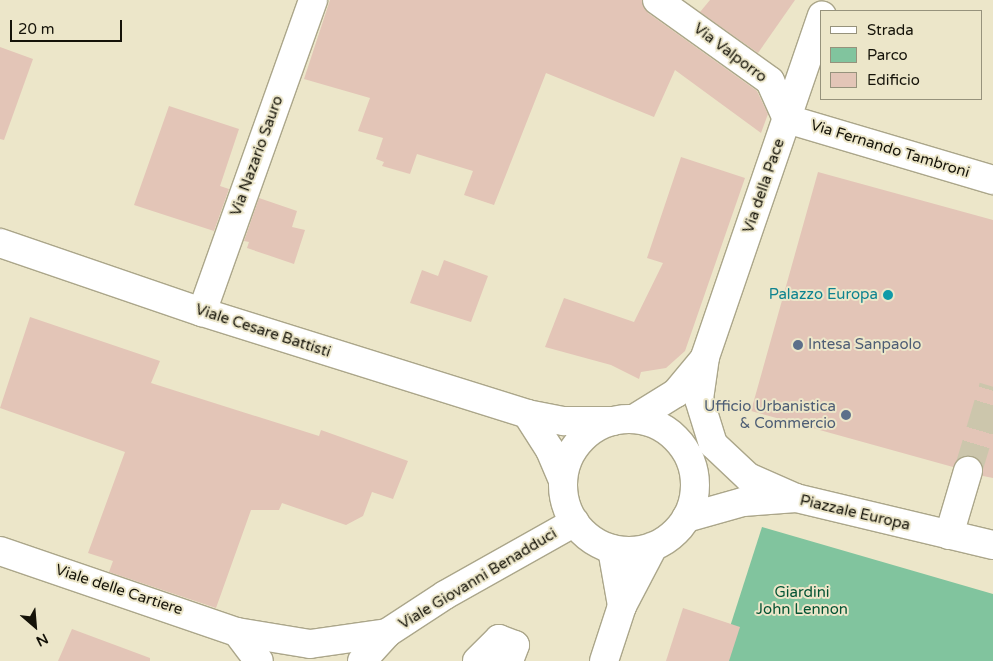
<!DOCTYPE html>
<html>
<head>
<meta charset="utf-8">
<style>
  body { margin:0 }
  #map { position:relative; width:993px; height:661px; overflow:hidden; background:#ece6c9; font-family:"Varela Round",sans-serif }
  div>[style] { position:absolute }
  [style*='--x'] { left:calc(var(--x)*1px); top:calc(var(--y)*1px); width:calc(var(--w)*1px); rotate:calc(var(--a)*1deg) }
  .green>* { inset:0; background:#81c49e }
  .building>* { inset:0; background:#e3c5b7 }
  .minor-tunnel>* { height:28px; margin-top:-14px; transform-origin:0; background:repeating-linear-gradient(90deg,#ccc6ac 0 28px,transparent 0 42px) }
  .roads { filter:drop-shadow(1px 0 #aba68a) drop-shadow(-1px 0 #aba68a) drop-shadow(0 1px #aba68a) drop-shadow(0 -1px #aba68a) }
  .minor>* { height:28px; margin:-14px; padding:0 14px; transform-origin:14px; border-radius:14px; background:#fff }
  .minor>.ring { margin:-14px; padding:0; box-sizing:content-box; background:none; border:28px solid #fff; border-radius:50% }
  .dots>* { width:14px; height:14px; translate:-50% -50%; box-sizing:border-box; border:2px solid #ece6c9; border-radius:50% }
  span { translate:-50% -50%; white-space:nowrap; text-align:center; line-height:1.15; -webkit-text-stroke:4px #ece6c9; paint-order:stroke }
  .street-label { font-size:15px; color:#151309 }
  .culture-label { font-size:15px; color:#0d838f }
  .right { translate:-100% -50%; text-align:right }
  .service-label { font-size:15px; color:#4e5e75 }
  .left { translate:0 -50%; text-align:left }
  .park-label { font-size:15px; color:#035333 }
  .legend { position:absolute; left:820px; top:10px; width:162px; height:90px; box-sizing:border-box; background:#ece6c9; border:1px solid #96927c; margin:0; padding:6px 9px; list-style:none; font-size:15px; color:#151309 }
  .legend li { display:flex; align-items:center; gap:10px; height:25px }
  .legend b { width:25px; border:1px solid #96927c }
  .north { position:absolute; left:10px; top:601px; width:50px; height:50px; -webkit-text-stroke:4px #ece6c9; paint-order:stroke; rotate:153deg; font-size:14px; font-weight:700; line-height:20px; text-align:center; color:#151309 }
  .north::after { content:''; display:block; margin:auto; width:18px; height:22px; background:#151309; clip-path:polygon(50% 0,100% 100%,50% 72%,0 100%) }
  .scale { position:absolute; left:10px; top:20px; width:112px; height:22px; box-sizing:border-box; border:2px solid #151309; border-top:0; padding-left:6px; font-size:15px; line-height:18px; white-space:nowrap; color:#151309; -webkit-text-stroke:4px #ece6c9; paint-order:stroke }
</style>
</head>
<body>
<div id="map">
  <div class="green">
    <i style="clip-path:polygon(762px 527px,993px 594px,993px 661px,719px 661px)"></i>
  </div>
  <div class="building">
    <i style="clip-path:polygon(330px 0,642px 0,648px 13px,757px 91px,768px 114px,761px 133px,675px 70px,654px 117px,546px 73px,494px 205px,464px 195px,473px 171px,417px 154px,410px 174px,382px 166px,384px 162px,376px 159px,383px 138px,358px 131px,370px 98px,304px 79px)"></i>
    <i style="clip-path:polygon(710px 0,795px 0,758px 53px,700px 12px)"></i>
    <i style="clip-path:polygon(0 47px,33px 59px,4px 140px,0 139px)"></i>
    <i style="clip-path:polygon(169px 106px,239px 129px,220px 186px,229px 189px,214px 231px,134px 205px)"></i>
    <i style="clip-path:polygon(681px 157px,745px 178px,685px 351px,666px 368px,641px 372px,639px 379px,611px 365px,545px 347px,564px 298px,634px 322px,663px 263px,647px 258px)"></i>
    <i style="clip-path:polygon(818px 172px,993px 220px,993px 478px,983px 476px,980px 461px,972px 456px,958px 459px,953px 467px,751px 411px)"></i>
    <i style="clip-path:polygon(259px 198px,297px 211px,292px 227px,305px 230px,294px 264px,247px 248px,249px 242px,244px 241px)"></i>
    <i style="clip-path:polygon(444px 260px,488px 276px,471px 322px,410px 303px,422px 270px,438px 276px)"></i>
    <i style="clip-path:polygon(30px 317px,160px 361px,151px 383px,319px 436px,321px 430px,408px 461px,393px 499px,372px 492px,363px 516px,346px 525px,282px 503px,279px 510px,251px 510px,216px 608px,109px 572px,113px 561px,88px 553px,125px 452px,0 408px)"></i>
    <i style="clip-path:polygon(683px 608px,740px 627px,729px 661px,666px 661px)"></i>
    <i style="clip-path:polygon(72px 629px,150px 658px,150px 661px,58px 661px)"></i>
  </div>
  <div class="minor-tunnel">
    <i style="--x:968;--y:471;--w:88;--a:-73.4"></i>
  </div>
  <div class="roads">
    <div class="minor">
      <i style="--x:657;--y:0;--w:139;--a:35.6"></i>
      <i style="--x:770;--y:81;--w:42;--a:65.9"></i>
      <i style="--x:787;--y:119;--w:215;--a:16.5"></i>
      <i style="--x:0;--y:243;--w:213;--a:18.9"></i>
      <i style="--x:202;--y:312;--w:341;--a:17.4"></i>
      <i style="--x:527;--y:414;--w:38;--a:11"></i>
      <i style="--x:564;--y:421;--w:49;--a:0"></i>
      <i style="--x:202;--y:312;--w:331;--a:-70.4"></i>
      <i style="--x:527;--y:414;--w:43;--a:57.4"></i>
      <i style="--x:550;--y:450;--w:33;--a:67"></i>
      <i style="--x:634;--y:419;--w:49;--a:-31.8"></i>
      <i style="--x:676;--y:393;--w:45;--a:-50.4"></i>
      <i class="ring" style="left:563px;top:419px;width:104px;height:104px"></i>
      <i style="--x:796;--y:498;--w:52;--a:-156.4"></i>
      <i style="--x:748;--y:477;--w:48;--a:-136.7"></i>
      <i style="--x:713;--y:444;--w:47;--a:-107.3"></i>
      <i style="--x:699;--y:399;--w:42;--a:-81.9"></i>
      <i style="--x:705;--y:357;--w:361;--a:-71.1"></i>
      <i style="--x:686;--y:518;--w:59;--a:-15.7"></i>
      <i style="--x:743;--y:502;--w:53;--a:-4.3"></i>
      <i style="--x:796;--y:498;--w:203;--a:13.4"></i>
      <i style="--x:949;--y:535;--w:67;--a:-73.5"></i>
      <i style="--x:612;--y:549;--w:58;--a:80"></i>
      <i style="--x:622;--y:606;--w:67;--a:-62.3"></i>
      <i style="--x:0;--y:551;--w:250;--a:18.9"></i>
      <i style="--x:237;--y:632;--w:74;--a:9.3"></i>
      <i style="--x:310;--y:644;--w:78;--a:-8.1"></i>
      <i style="--x:237;--y:632;--w:36;--a:53"></i>
      <i style="--x:362;--y:661;--w:38;--a:-48"></i>
      <i style="--x:387;--y:633;--w:69;--a:-33.2"></i>
      <i style="--x:445;--y:595;--w:149;--a:-29.3"></i>
      <i style="--x:477;--y:661;--w:31;--a:-45"></i>
      <i style="--x:499;--y:639;--w:17;--a:21"></i>
      <i style="--x:515;--y:645;--w:17;--a:111"></i>
      <i style="--x:604;--y:661;--w:58;--a:-71.9"></i>
    </div>
  </div>
  <div class="dots">
    <i style="left:888px;top:295px;background:#0f9aa8"></i>
    <i style="left:798px;top:345px;background:#5c6f8a"></i>
    <i style="left:846px;top:415px;background:#5c6f8a"></i>
  </div>
  <div class="street-label">
    <span style="left:730px;top:53px;rotate:37deg">Via Valporro</span>
    <span style="left:890px;top:149px;rotate:17deg">Via Fernando Tambroni</span>
    <span style="left:257px;top:156px;rotate:-70deg">Via Nazario Sauro</span>
    <span style="left:764px;top:186px;rotate:-71deg">Via della Pace</span>
    <span style="left:263px;top:331px;rotate:18deg">Viale Cesare Battisti</span>
    <span style="left:855px;top:513px;rotate:13deg">Piazzale Europa</span>
    <span style="left:478px;top:579px;rotate:-31deg">Viale Giovanni Benadduci</span>
    <span style="left:119px;top:590px;rotate:18deg">Viale delle Cartiere</span>
  </div>
  <div class="culture-label">
    <span class="right" style="left:878px;top:295px">Palazzo Europa</span>
  </div>
  <div class="service-label">
    <span class="left" style="left:808px;top:345px">Intesa Sanpaolo</span>
    <span class="right" style="left:836px;top:415px">Ufficio Urbanistica<br>&amp; Commercio</span>
  </div>
  <div class="park-label">
    <span style="left:802px;top:601px">Giardini<br>John Lennon</span>
  </div>
  <ul class="legend">
  <li><b style="height:6px;background:#fff"></b>Strada</li>
  <li><b style="height:14px;background:#81c49e"></b>Parco</li>
  <li><b style="height:14px;background:#e3c5b7"></b>Edificio</li>
  </ul>
  <div class="north">N</div>
  <div class="scale">20 m</div>
</div>
</body>
</html>
